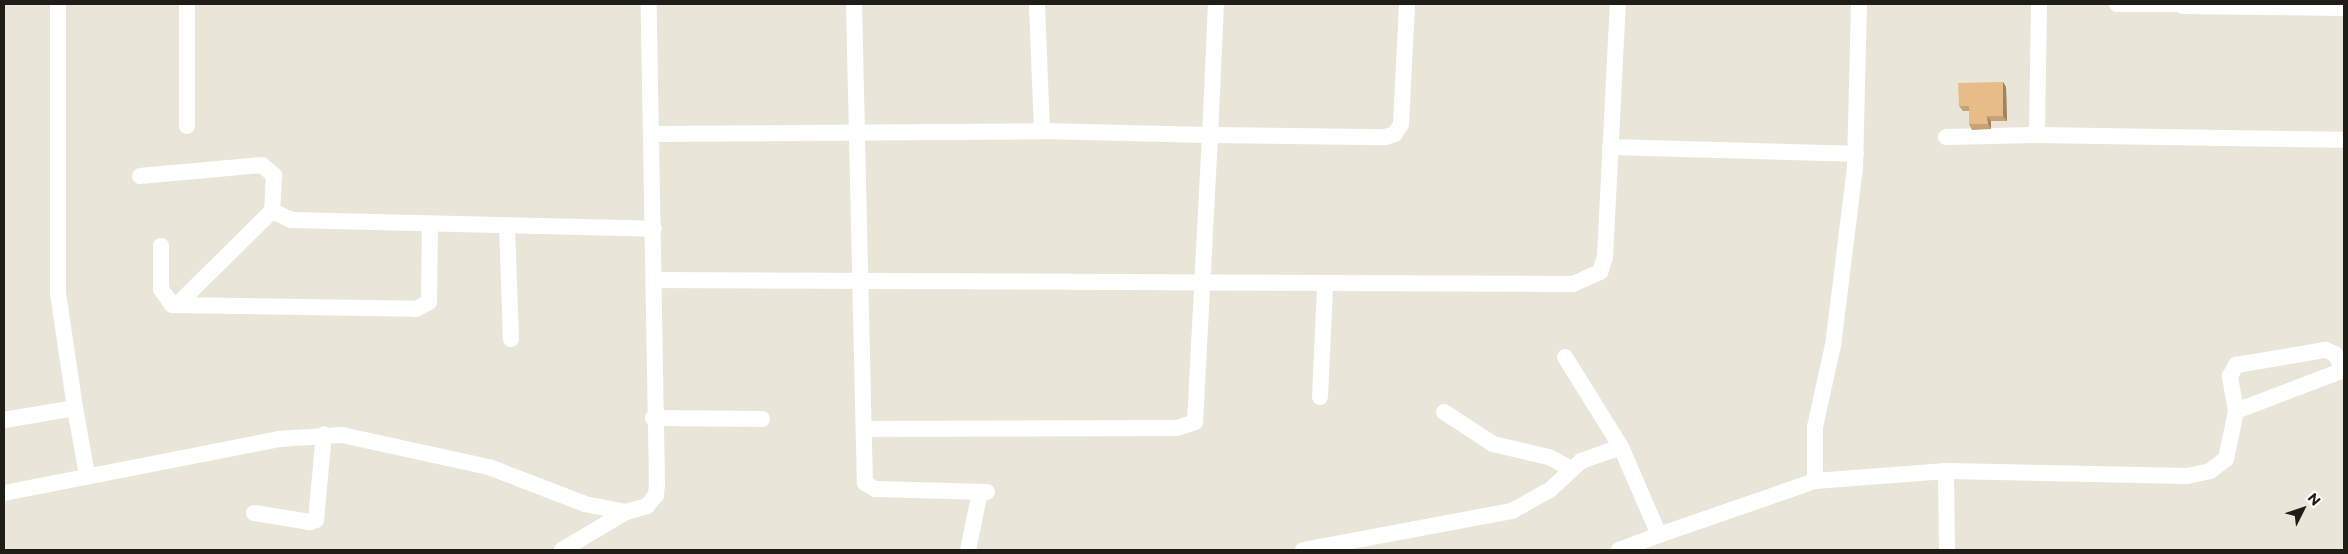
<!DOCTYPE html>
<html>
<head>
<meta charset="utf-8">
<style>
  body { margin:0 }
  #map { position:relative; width:2348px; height:554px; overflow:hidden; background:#e9e6d9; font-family:Montserrat,sans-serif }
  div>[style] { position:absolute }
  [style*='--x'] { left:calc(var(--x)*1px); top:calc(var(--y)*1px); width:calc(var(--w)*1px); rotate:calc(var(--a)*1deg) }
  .street>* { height:16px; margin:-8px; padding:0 8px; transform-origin:8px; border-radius:8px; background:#fff }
  .wall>* { inset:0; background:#c6a275 }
  .shaded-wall>* { inset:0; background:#a1845f }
  .building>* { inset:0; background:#e6bc88 }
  span { translate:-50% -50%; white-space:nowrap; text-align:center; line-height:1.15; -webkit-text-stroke:4.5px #fff; paint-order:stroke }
  .frame { position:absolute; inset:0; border:5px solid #1e1d18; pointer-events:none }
  .north { position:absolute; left:2278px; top:484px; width:50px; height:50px; -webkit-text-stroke:4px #fff; paint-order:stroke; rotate:49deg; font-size:14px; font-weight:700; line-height:20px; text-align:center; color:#1e1d18 }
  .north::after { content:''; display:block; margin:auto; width:18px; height:22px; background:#1e1d18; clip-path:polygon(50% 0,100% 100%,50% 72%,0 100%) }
</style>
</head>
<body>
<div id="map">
  <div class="street">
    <i style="--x:58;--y:4;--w:289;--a:90"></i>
    <i style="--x:58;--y:293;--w:116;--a:81.6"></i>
    <i style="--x:854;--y:4;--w:479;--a:88.7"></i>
    <i style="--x:865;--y:483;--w:12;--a:31"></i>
    <i style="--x:875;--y:489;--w:112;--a:1.5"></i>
    <i style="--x:1216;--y:4;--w:131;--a:92.6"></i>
    <i style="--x:1210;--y:135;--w:175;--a:0.7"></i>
    <i style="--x:1385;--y:137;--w:10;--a:-17"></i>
    <i style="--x:1395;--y:134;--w:12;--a:-59"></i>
    <i style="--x:1401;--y:124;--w:120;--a:-87.1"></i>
    <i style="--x:1859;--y:4;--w:163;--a:91.4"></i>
    <i style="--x:1855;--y:167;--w:179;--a:97"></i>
    <i style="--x:1833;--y:345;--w:84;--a:102.4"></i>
    <i style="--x:1815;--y:427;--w:54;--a:90"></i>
    <i style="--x:1815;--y:481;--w:131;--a:-4.4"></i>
    <i style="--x:1946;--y:471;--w:79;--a:89.3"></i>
    <i style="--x:2039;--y:4;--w:131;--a:90.9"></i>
    <i style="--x:2037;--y:135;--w:307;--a:0.9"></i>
    <i style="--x:2117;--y:4;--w:65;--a:0"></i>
    <i style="--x:2182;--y:6;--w:162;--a:0.7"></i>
    <i style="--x:187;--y:126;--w:122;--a:-90"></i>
    <i style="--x:652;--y:134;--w:390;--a:-0.4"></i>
    <i style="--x:1946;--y:137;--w:91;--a:-1.3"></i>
    <i style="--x:1610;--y:147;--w:246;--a:1.6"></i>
    <i style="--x:140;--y:176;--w:122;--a:-5.2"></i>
    <i style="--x:262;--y:165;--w:16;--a:40"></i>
    <i style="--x:274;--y:175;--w:36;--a:93"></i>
    <i style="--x:272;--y:211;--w:21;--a:25"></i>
    <i style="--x:291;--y:220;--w:363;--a:1.4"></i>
    <i style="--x:507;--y:226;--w:113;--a:88"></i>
    <i style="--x:161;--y:246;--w:43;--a:90"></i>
    <i style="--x:161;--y:289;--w:19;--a:55"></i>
    <i style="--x:172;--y:305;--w:244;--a:0.9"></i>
    <i style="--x:416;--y:309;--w:15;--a:-28"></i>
    <i style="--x:429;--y:302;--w:78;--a:-89.3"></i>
    <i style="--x:654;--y:280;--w:919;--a:0.25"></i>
    <i style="--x:1573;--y:284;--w:30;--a:-24"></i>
    <i style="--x:1600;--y:272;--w:16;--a:-72"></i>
    <i style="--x:1605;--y:257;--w:253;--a:-87.1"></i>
    <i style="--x:177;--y:305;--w:134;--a:-44.7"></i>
    <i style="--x:1565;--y:357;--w:106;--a:58.1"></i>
    <i style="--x:1320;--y:397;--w:111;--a:-87.4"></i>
    <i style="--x:2236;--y:411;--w:36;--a:-100"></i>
    <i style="--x:2230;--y:376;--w:13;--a:-61"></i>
    <i style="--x:2236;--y:365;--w:91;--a:-9.5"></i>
    <i style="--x:2326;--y:350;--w:10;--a:24"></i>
    <i style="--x:2335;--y:354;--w:18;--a:61"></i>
    <i style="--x:1444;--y:412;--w:59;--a:33.1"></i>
    <i style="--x:1493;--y:444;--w:57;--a:13.1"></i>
    <i style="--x:1549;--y:457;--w:26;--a:28"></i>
    <i style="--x:653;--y:418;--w:109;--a:0.5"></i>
    <i style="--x:4;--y:420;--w:72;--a:-9.6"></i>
    <i style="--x:75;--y:408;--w:68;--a:79.8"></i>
    <i style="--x:864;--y:429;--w:313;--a:-0.2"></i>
    <i style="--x:1177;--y:428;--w:19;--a:-18"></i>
    <i style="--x:1195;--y:422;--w:287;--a:-87"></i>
    <i style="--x:1210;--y:135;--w:168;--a:-178.6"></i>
    <i style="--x:1042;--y:131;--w:127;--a:-92.3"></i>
    <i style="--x:1946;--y:471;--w:241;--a:1.2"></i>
    <i style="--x:2187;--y:476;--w:24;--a:-12"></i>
    <i style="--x:2210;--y:471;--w:20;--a:-37"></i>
    <i style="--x:2226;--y:459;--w:49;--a:-78.2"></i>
    <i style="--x:2236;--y:411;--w:116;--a:-20.8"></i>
    <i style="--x:4;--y:493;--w:280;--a:-11.1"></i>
    <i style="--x:279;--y:439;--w:63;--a:-3.6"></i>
    <i style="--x:342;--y:435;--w:150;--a:12.3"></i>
    <i style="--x:489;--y:467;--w:103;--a:21.1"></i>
    <i style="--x:585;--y:504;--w:42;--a:11"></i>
    <i style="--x:626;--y:512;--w:22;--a:-16"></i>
    <i style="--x:647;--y:506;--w:14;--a:-51"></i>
    <i style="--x:656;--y:495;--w:11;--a:-85"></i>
    <i style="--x:657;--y:484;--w:480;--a:-91"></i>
    <i style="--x:254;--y:513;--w:57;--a:9.1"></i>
    <i style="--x:310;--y:522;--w:6;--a:-18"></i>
    <i style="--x:316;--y:520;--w:86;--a:-84.7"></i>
    <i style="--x:562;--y:550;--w:74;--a:-30.7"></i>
    <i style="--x:968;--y:550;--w:59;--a:-78.3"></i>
    <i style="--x:1303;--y:550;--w:213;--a:-10.6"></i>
    <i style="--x:1512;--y:511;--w:45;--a:-29.4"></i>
    <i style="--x:1551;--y:489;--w:41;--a:-43"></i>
    <i style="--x:1581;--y:461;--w:42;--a:-19.3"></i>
    <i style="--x:1621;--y:447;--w:96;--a:66.6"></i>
    <i style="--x:1659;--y:535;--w:165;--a:-19.1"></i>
    <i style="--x:1619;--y:550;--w:43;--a:-20.6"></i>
  </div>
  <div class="wall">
    <i style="clip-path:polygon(2003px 82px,2006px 87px,2007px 121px,1991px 121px,1991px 129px,1972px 130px,1969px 124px,1969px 111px,1963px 111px,1959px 106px)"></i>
  </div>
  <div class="shaded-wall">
    <i style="clip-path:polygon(2003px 82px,2006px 87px,2007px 121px,2003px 116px)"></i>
    <i style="clip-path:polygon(1987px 116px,1991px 121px,1991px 129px,1988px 124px)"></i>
  </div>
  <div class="building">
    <i style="clip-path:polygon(2003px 82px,2003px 116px,1987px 116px,1988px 124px,1969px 124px,1969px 106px,1959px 106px,1958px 83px)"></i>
  </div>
  <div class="frame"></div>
  <div class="north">N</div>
</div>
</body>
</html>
